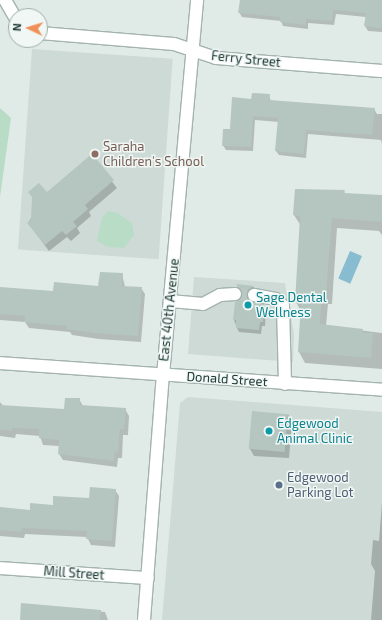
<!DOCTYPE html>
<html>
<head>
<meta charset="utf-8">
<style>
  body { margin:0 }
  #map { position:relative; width:382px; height:620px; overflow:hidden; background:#e0ebe7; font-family:"Exo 2",sans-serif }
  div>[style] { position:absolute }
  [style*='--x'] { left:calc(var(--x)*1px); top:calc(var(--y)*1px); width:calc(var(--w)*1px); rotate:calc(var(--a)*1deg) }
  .built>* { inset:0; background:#cedad6; transform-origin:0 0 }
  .green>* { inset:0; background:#b8dcc6 }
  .water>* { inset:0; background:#88bcd0; transform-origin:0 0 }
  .shadow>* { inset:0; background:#0003 }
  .building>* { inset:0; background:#b5c5c0; transform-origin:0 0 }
  .minor-tunnel>* { height:12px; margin-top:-6px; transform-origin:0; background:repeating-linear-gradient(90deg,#bac8c4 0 12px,transparent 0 18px) }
  .roads { filter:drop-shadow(1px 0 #a3b3af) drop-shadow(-1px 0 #a3b3af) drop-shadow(0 1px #a3b3af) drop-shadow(0 -1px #a3b3af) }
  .minor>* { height:12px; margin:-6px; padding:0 6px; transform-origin:6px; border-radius:6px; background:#fff }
  .dots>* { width:11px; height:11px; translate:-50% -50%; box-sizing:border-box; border:2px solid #f0f7f4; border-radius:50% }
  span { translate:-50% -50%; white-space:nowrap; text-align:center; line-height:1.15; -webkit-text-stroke:3px #f0f7f4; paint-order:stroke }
  .street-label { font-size:13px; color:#213b37 }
  .education-label { font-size:13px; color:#785e54 }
  .left { translate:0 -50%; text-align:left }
  .culture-label { font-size:13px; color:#0d838f }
  .service-label { font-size:13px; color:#4e5e75 }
  .north { position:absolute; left:8px; top:8px; width:40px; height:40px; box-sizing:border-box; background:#f0f7f4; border:1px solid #9daca8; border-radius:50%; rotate:274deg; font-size:11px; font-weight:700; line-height:16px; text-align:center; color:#213b37 }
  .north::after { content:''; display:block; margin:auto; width:14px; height:18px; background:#f09058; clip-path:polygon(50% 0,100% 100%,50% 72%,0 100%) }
</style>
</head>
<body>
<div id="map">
  <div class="built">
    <i style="left:32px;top:49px;width:141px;height:201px;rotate:4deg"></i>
    <i style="clip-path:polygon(194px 277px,285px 283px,294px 334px,293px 362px,188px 354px)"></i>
    <i style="clip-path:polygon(188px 397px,382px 412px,382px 620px,162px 620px,180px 403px)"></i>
  </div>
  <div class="green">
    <i style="clip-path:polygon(0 108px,11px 118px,0 197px)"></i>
    <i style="clip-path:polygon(108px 211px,117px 213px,132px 223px,134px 235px,124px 248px,108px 247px,97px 241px,102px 218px)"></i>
  </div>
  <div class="water">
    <i style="left:350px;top:251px;width:13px;height:30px;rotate:23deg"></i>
  </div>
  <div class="shadow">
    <i style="clip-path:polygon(241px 0,382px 0,382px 32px,368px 31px,365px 26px,366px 17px,336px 14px,334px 25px,308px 23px,308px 29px,283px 26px,281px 21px,242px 17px,239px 12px)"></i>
    <i style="clip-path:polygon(269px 95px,271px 102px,374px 109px,377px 114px,382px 114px,382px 144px,381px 140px,308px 134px,306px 158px,279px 155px,276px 151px,279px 122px,255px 120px,253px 151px,226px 150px,223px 145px,231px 130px,252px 100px)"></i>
    <i style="clip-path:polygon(91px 155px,117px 188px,89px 212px,91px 216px,77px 228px,80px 233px,71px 241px,67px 237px,49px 251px,28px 223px,47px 193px)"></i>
    <i style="clip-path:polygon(344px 191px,345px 194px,382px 196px,382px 235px,379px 231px,337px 228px,332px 304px,328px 304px,326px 326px,382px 333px,382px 369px,305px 363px,299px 352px,302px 313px,296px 302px,301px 226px,294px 215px)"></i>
    <i style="clip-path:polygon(122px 274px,125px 287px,141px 288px,145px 294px,141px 342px,99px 339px,72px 335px,70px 332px,29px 328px,25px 322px,0 320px,0 288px,54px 292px,99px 287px)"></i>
    <i style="clip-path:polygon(238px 286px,254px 287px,256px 291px,250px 295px,249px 301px,263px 305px,266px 310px,265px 326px,262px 326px,261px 334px,239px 332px,237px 328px,234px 320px,243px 294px)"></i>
    <i style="clip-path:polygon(79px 399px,83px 406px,125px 409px,129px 416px,128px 435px,123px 435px,122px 458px,118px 458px,117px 467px,63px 460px,59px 454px,59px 446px,43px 445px,40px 436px,16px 434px,15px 438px,0 436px,0 402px,4px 407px,65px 410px)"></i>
    <i style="clip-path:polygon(288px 414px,292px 421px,289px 458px,254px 456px,250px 449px)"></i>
    <i style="clip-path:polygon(115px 490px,119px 496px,115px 547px,91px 545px,87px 537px,25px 534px,24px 538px,0 536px,0 508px,31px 511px,90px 499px)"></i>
    <i style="clip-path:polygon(382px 502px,382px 620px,371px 620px,375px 571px,371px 564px,373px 540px,379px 541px)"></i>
    <i style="clip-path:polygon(22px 604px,105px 612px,108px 620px,21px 620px)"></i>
  </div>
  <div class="building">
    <i style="clip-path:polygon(240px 0,382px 0,382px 28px,364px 26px,366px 13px,333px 10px,332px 21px,306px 19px,306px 25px,280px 22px,280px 17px,238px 13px)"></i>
    <i style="clip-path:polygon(252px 93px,270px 94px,269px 100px,375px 108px,372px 135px,306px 130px,304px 154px,275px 151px,278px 118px,253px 116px,251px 147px,222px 146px,223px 129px,230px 129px,232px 97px,251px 99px)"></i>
    <i style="clip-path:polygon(92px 154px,114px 180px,85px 205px,88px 209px,73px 222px,77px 226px,66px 235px,62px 231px,45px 245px,27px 223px,31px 220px,32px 197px,28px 192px,39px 183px,47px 192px)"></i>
    <i style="clip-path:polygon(295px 189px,345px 190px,344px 193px,382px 195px,382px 222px,332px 218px,326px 294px,322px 294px,320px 324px,363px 329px,362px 333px,373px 333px,371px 358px,298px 352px,301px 303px,295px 302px,300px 216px,293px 215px)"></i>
    <i style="clip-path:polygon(100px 272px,123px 273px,122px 286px,142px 287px,138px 336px,95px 333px,67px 329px,67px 326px,24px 322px,25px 316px,0 314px,0 287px,53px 291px,54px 282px,98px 286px)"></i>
    <i style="clip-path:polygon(236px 284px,254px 286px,248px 290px,247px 298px,252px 302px,264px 304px,263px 322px,260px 322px,259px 330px,236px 328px,236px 320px,233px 320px,235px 302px,239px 300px,242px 294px)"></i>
    <i style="clip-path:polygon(65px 398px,80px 398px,80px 405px,126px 408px,124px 429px,120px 429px,118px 452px,115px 451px,114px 461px,58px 454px,59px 440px,39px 438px,39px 429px,12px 428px,12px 431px,0 430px,0 405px,64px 409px)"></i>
    <i style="left:252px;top:411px;width:36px;height:38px;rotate:5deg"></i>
    <i style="clip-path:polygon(90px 487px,116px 489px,112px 541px,86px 539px,87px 531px,22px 528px,21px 532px,0 530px,0 507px,30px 510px,30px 503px,53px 505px,53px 496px,89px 498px)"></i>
    <i style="clip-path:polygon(21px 603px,101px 610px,100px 620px,20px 620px)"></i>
  </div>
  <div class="minor-tunnel">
    <i style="--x:235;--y:294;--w:19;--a:3"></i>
  </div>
  <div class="roads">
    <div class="minor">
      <i style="--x:5;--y:0;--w:22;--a:60"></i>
      <i style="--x:40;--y:33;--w:134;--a:4.7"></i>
      <i style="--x:174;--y:44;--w:44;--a:18.4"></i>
      <i style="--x:216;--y:58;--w:167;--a:4.5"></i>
      <i style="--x:254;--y:295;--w:22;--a:10"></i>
      <i style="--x:276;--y:299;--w:10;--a:45"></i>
      <i style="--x:283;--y:306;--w:78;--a:88.5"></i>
      <i style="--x:170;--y:301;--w:33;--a:5"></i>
      <i style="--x:203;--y:304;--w:19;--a:-28"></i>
      <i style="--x:220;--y:295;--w:15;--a:-4"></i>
      <i style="--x:0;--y:363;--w:383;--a:4"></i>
      <i style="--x:0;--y:568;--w:148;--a:3.9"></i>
      <i style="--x:144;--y:620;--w:246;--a:-85.6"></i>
      <i style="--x:163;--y:375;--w:377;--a:-84.8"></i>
    </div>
  </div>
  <div class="dots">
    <i style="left:95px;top:154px;background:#8d6e63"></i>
    <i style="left:248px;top:305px;background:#0f9aa8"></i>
    <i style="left:269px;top:431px;background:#0f9aa8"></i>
    <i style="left:279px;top:485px;background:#5c6f8a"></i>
  </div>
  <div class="street-label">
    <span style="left:246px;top:59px;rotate:6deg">Ferry Street</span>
    <span style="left:169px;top:310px;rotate:-84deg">East 40th Avenue</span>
    <span style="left:227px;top:379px;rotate:4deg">Donald Street</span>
    <span style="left:74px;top:573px;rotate:4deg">Mill Street</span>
  </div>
  <div class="education-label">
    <span class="left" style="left:103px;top:154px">Saraha<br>Children's School</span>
  </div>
  <div class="culture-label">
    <span class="left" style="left:256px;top:305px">Sage Dental<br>Wellness</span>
    <span class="left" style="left:277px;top:431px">Edgewood<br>Animal Clinic</span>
  </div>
  <div class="service-label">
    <span class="left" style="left:287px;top:485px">Edgewood<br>Parking Lot</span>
  </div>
  <div class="north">N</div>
</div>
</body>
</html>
